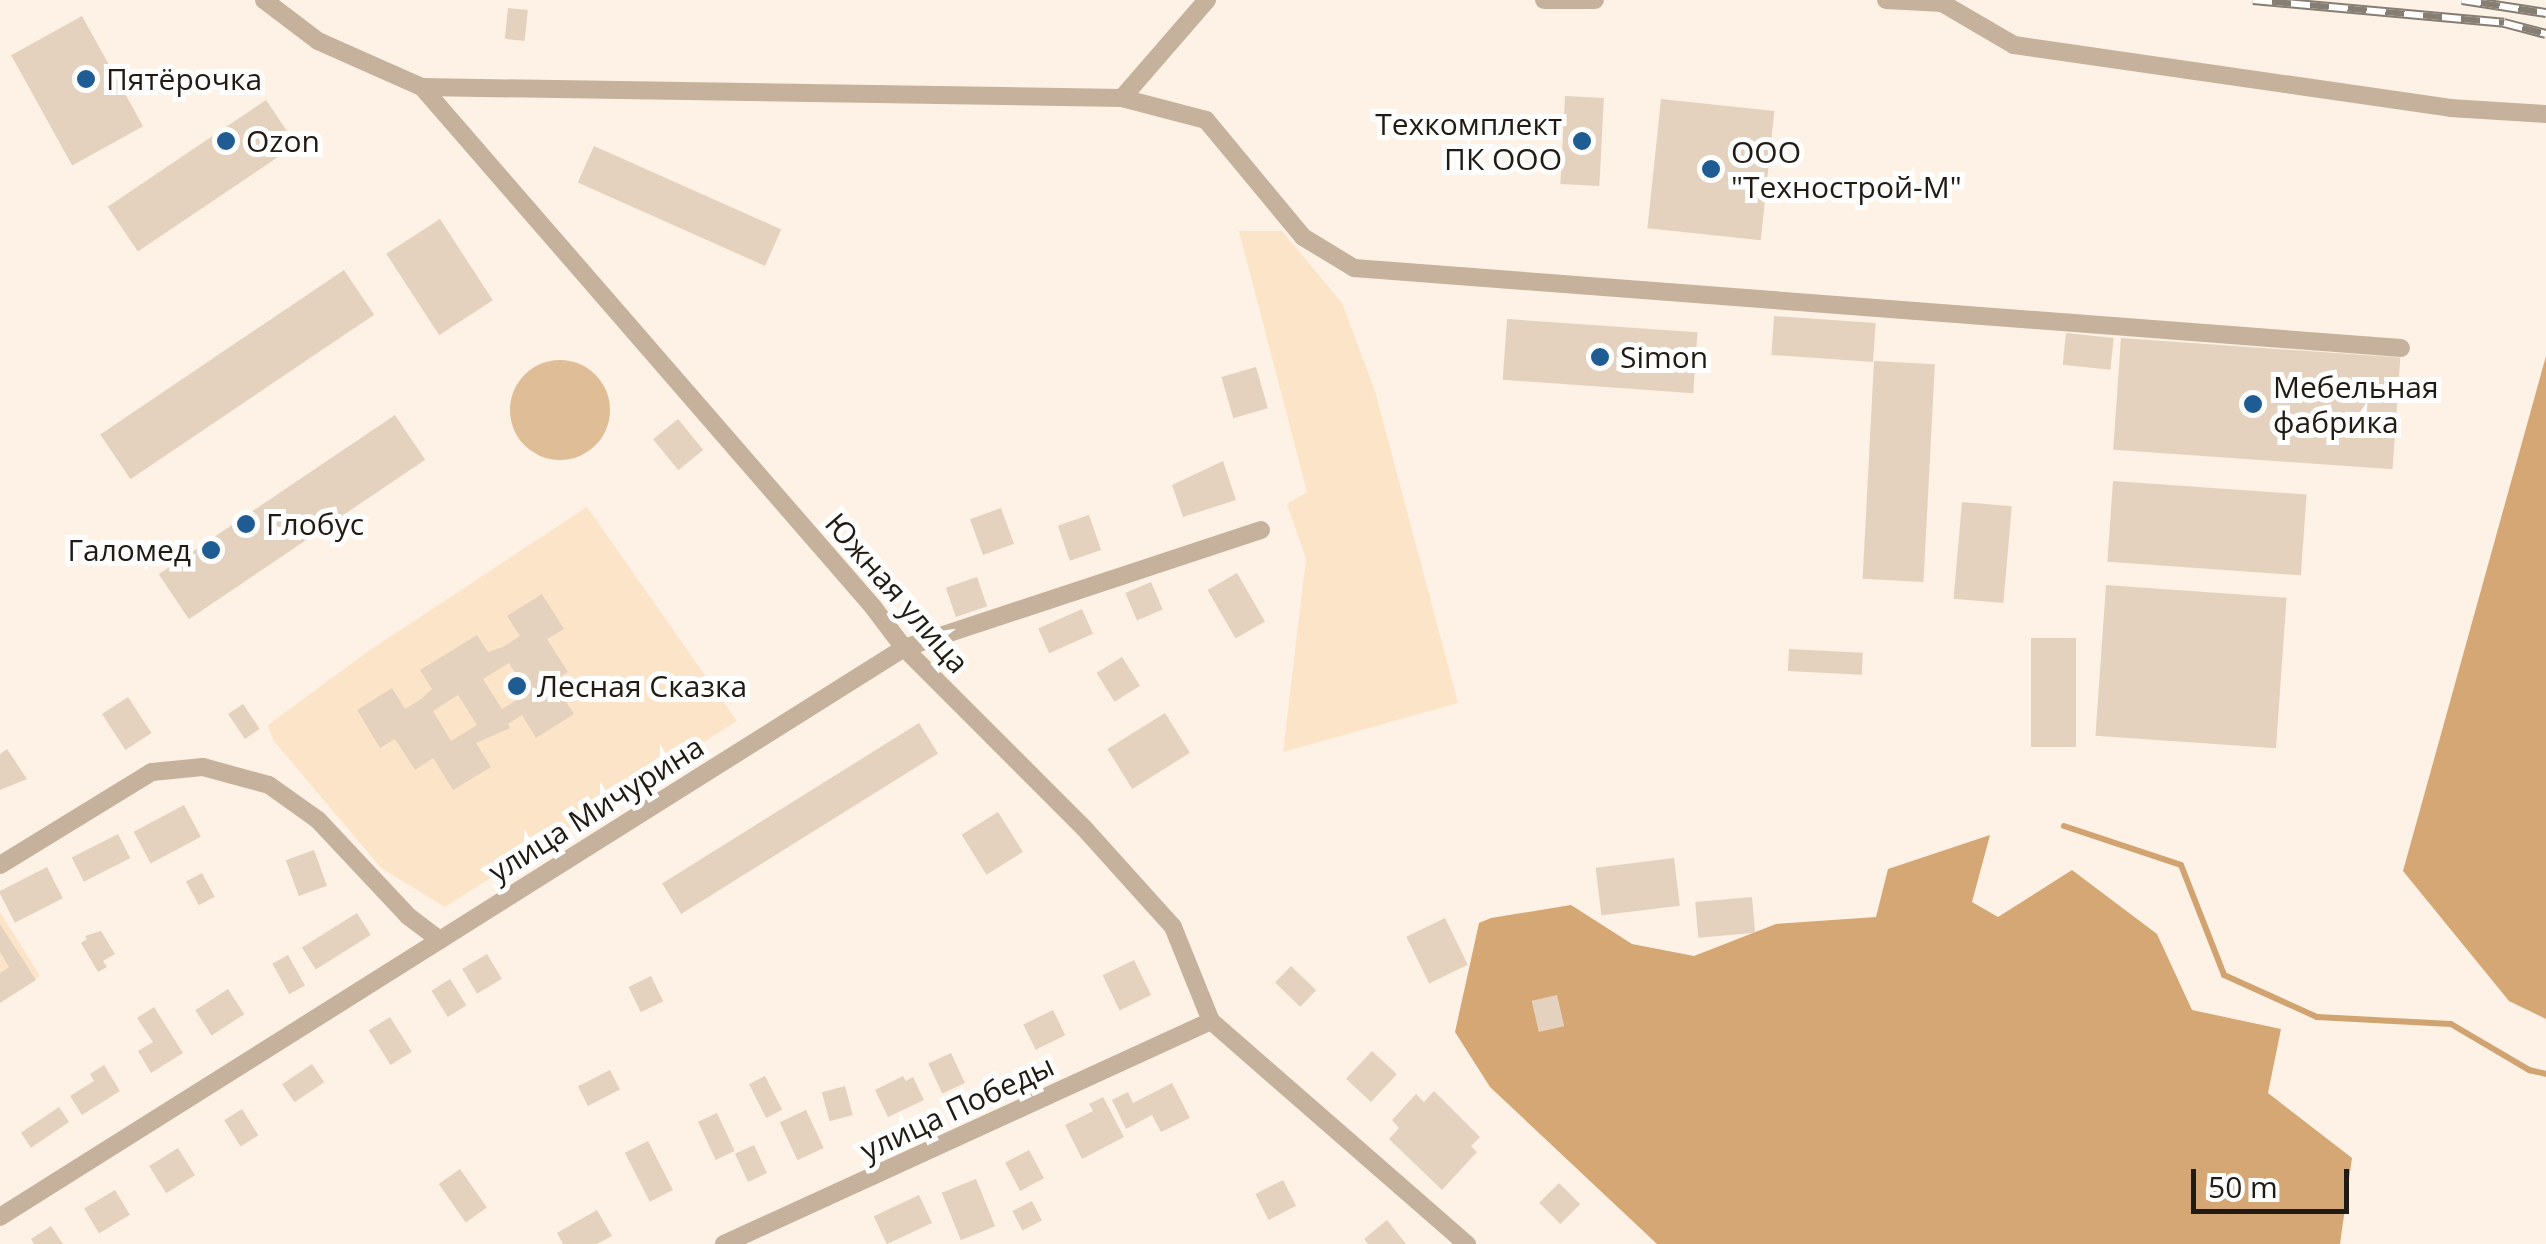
<!DOCTYPE html>
<html>
<head>
<meta charset="utf-8">
<style>
  body { margin:0 }
  #map { position:relative; width:2546px; height:1244px; overflow:hidden; background:#fdf2e5; font-family:"Open Sans",sans-serif }
  div>[style] { position:absolute }
  [style*='--x'] { left:calc(var(--x)*1px); top:calc(var(--y)*1px); width:calc(var(--w)*1px); rotate:calc(var(--a)*1deg) }
  .built>* { inset:0; background:#fce4c9 }
  .green>* { inset:0; background:#dfbd97 }
  .round { border-radius:50% }
  .forest>* { inset:0; background:#d4a774 }
  .stream>* { height:6px; margin:-3px; padding:0 3px; transform-origin:3px; border-radius:3px; background:#d0a371 }
  .building>* { inset:0; background:#e5d2be; transform-origin:0 0 }
  .minor>* { height:18px; margin:-9px; padding:0 9px; transform-origin:9px; border-radius:9px; background:#c6b29c }
  .rail>* { height:10px; margin-top:-5px; transform-origin:0; background:repeating-linear-gradient(90deg,#fff 0 19px,#867d73 0 38px); box-sizing:border-box; border-block:2px solid #867d73 }
  .dots>* { width:28px; height:28px; translate:-50% -50%; box-sizing:border-box; border:5px solid #fff; border-radius:50% }
  span { translate:-50% -50%; white-space:nowrap; text-align:center; line-height:1.15; -webkit-text-stroke:10px #fff; paint-order:stroke }
  .poi-label { font-size:30px; color:#221b14 }
  .left { translate:0 -50%; text-align:left }
  .right { translate:-100% -50%; text-align:right }
  .street-label { font-size:30px; color:#221b14 }
  .scale { position:absolute; left:2191px; top:1169px; width:158px; height:45px; box-sizing:border-box; border:5px solid #221b14; border-top:0; padding-left:12px; font-size:30px; line-height:35px; white-space:nowrap; color:#221b14; -webkit-text-stroke:8px #fff; paint-order:stroke }
</style>
</head>
<body>
<div id="map">
  <div class="built">
    <i style="clip-path:polygon(1239px 231px,1282px 231px,1342px 303px,1375px 391px,1458px 703px,1283px 752px,1306px 559px,1287px 504px,1307px 492px)"></i>
    <i style="clip-path:polygon(587px 507px,737px 721px,445px 907px,381px 868px,273px 740px,268px 725px,370px 650px)"></i>
    <i style="clip-path:polygon(0 912px,40px 976px,0 1002px)"></i>
  </div>
  <div class="green">
    <i class="round" style="left:510px;top:360px;width:100px;height:100px"></i>
  </div>
  <div class="forest">
    <i style="clip-path:polygon(2546px 356px,2546px 1019px,2509px 1001px,2403px 871px)"></i>
    <i style="clip-path:polygon(1990px 835px,1972px 902px,1998px 917px,2072px 870px,2157px 934px,2192px 1010px,2281px 1029px,2268px 1093px,2352px 1158px,2340px 1244px,1657px 1244px,1490px 1087px,1455px 1032px,1479px 923px,1491px 918px,1571px 905px,1632px 944px,1694px 956px,1776px 924px,1876px 917px,1888px 869px)"></i>
  </div>
  <div class="stream">
    <i style="--x:2064;--y:826;--w:123;--a:18.4"></i>
    <i style="--x:2181;--y:865;--w:118;--a:68.6"></i>
    <i style="--x:2224;--y:975;--w:102;--a:24.3"></i>
    <i style="--x:2317;--y:1017;--w:134;--a:3"></i>
    <i style="--x:2451;--y:1024;--w:91;--a:30.5"></i>
    <i style="--x:2529;--y:1070;--w:17;--a:13"></i>
  </div>
  <div class="building">
    <i style="left:508px;top:8px;width:20px;height:31px;rotate:6deg"></i>
    <i style="left:82px;top:16px;width:126px;height:81px;rotate:61deg"></i>
    <i style="left:1565px;top:96px;width:39px;height:88px;rotate:3deg"></i>
    <i style="left:1661px;top:99px;width:114px;height:130px;rotate:6deg"></i>
    <i style="left:266px;top:100px;width:54px;height:191px;rotate:56deg"></i>
    <i style="left:594px;top:146px;width:205px;height:40px;rotate:24deg"></i>
    <i style="left:440px;top:219px;width:97px;height:64px;rotate:57deg"></i>
    <i style="left:344px;top:270px;width:54px;height:294px;rotate:56deg"></i>
    <i style="left:1774px;top:316px;width:102px;height:39px;rotate:4deg"></i>
    <i style="left:1507px;top:319px;width:191px;height:61px;rotate:4deg"></i>
    <i style="left:2066px;top:333px;width:48px;height:32px;rotate:6deg"></i>
    <i style="left:2121px;top:338px;width:280px;height:112px;rotate:4deg"></i>
    <i style="left:1874px;top:361px;width:61px;height:218px;rotate:3deg"></i>
    <i style="left:1256px;top:367px;width:43px;height:36px;rotate:74deg"></i>
    <i style="left:395px;top:415px;width:54px;height:285px;rotate:56deg"></i>
    <i style="left:678px;top:419px;width:40px;height:32px;rotate:51deg"></i>
    <i style="clip-path:polygon(1223px 461px,1236px 500px,1183px 517px,1172px 485px)"></i>
    <i style="left:2113px;top:481px;width:194px;height:81px;rotate:4deg"></i>
    <i style="left:1962px;top:502px;width:50px;height:97px;rotate:5deg"></i>
    <i style="left:1001px;top:508px;width:38px;height:33px;rotate:70deg"></i>
    <i style="left:1089px;top:515px;width:37px;height:33px;rotate:71deg"></i>
    <i style="left:1237px;top:573px;width:56px;height:34px;rotate:60deg"></i>
    <i style="left:977px;top:577px;width:31px;height:33px;rotate:71deg"></i>
    <i style="left:1151px;top:582px;width:30px;height:28px;rotate:67deg"></i>
    <i style="left:2106px;top:585px;width:181px;height:151px;rotate:4deg"></i>
    <i style="clip-path:polygon(evenodd,542px 594px,564px 629px,547px 639px,568px 672px,553px 681px,574px 714px,536px 738px,522px 715px,508px 724px,510px 728px,476px 743px,491px 767px,453px 790px,433px 758px,415px 770px,395px 739px,380px 748px,357px 710px,392px 688px,405px 709px,421px 699px,432px 689px,420px 670px,477px 635px,488px 652px,503px 647px,520px 636px,507px 616px,542px 594px,509px 663px,528px 693px,502px 709px,483px 679px,509px 663px,542px 594px,458px 695px,477px 725px,451px 741px,433px 711px,458px 695px)"></i>
    <i style="left:1082px;top:609px;width:27px;height:48px;rotate:66deg"></i>
    <i style="left:2031px;top:638px;width:45px;height:109px"></i>
    <i style="left:1789px;top:649px;width:74px;height:22px;rotate:3deg"></i>
    <i style="left:1122px;top:657px;width:34px;height:30px;rotate:58deg"></i>
    <i style="left:128px;top:697px;width:43px;height:31px;rotate:57deg"></i>
    <i style="left:243px;top:704px;width:30px;height:18px;rotate:56deg"></i>
    <i style="left:1165px;top:713px;width:47px;height:68px;rotate:58deg"></i>
    <i style="left:919px;top:723px;width:36px;height:303px;rotate:58deg"></i>
    <i style="clip-path:polygon(7px 749px,27px 779px,0 790px,0 754px)"></i>
    <i style="left:184px;top:805px;width:36px;height:57px;rotate:62deg"></i>
    <i style="left:998px;top:812px;width:47px;height:43px;rotate:58deg"></i>
    <i style="left:118px;top:834px;width:27px;height:52px;rotate:63deg"></i>
    <i style="left:314px;top:850px;width:38px;height:30px;rotate:70deg"></i>
    <i style="left:1674px;top:858px;width:48px;height:79px;rotate:83deg"></i>
    <i style="left:47px;top:867px;width:35px;height:54px;rotate:63deg"></i>
    <i style="left:202px;top:873px;width:27px;height:18px;rotate:62deg"></i>
    <i style="left:1752px;top:897px;width:36px;height:57px;rotate:85deg"></i>
    <i style="left:357px;top:913px;width:26px;height:65px;rotate:58deg"></i>
    <i style="left:1445px;top:918px;width:52px;height:43px;rotate:64deg"></i>
    <i style="clip-path:polygon(0 924px,36px 980px,0 1003px,0 973px,9px 967px,0 952px)"></i>
    <i style="clip-path:polygon(101px 931px,115px 954px,103px 961px,107px 967px,98px 972px,81px 943px,87px 939px,85px 936px)"></i>
    <i style="left:487px;top:954px;width:29px;height:29px;rotate:59deg"></i>
    <i style="left:288px;top:955px;width:35px;height:18px;rotate:61deg"></i>
    <i style="left:1134px;top:960px;width:39px;height:35px;rotate:64deg"></i>
    <i style="left:1291px;top:966px;width:35px;height:23px;rotate:44deg"></i>
    <i style="left:651px;top:976px;width:28px;height:25px;rotate:64deg"></i>
    <i style="left:450px;top:979px;width:31px;height:22px;rotate:58deg"></i>
    <i style="left:228px;top:989px;width:30px;height:39px;rotate:57deg"></i>
    <i style="left:1557px;top:995px;width:32px;height:26px;rotate:77deg"></i>
    <i style="clip-path:polygon(154px 1007px,183px 1053px,151px 1073px,138px 1051px,153px 1042px,137px 1018px)"></i>
    <i style="left:1053px;top:1010px;width:28px;height:33px;rotate:64deg"></i>
    <i style="left:390px;top:1017px;width:41px;height:25px;rotate:58deg"></i>
    <i style="left:1372px;top:1051px;width:34px;height:38px;rotate:43deg"></i>
    <i style="left:951px;top:1053px;width:33px;height:25px;rotate:65deg"></i>
    <i style="left:312px;top:1064px;width:22px;height:36px;rotate:56deg"></i>
    <i style="clip-path:polygon(104px 1065px,120px 1091px,82px 1115px,70px 1096px,94px 1081px,90px 1074px)"></i>
    <i style="left:610px;top:1070px;width:22px;height:36px;rotate:63deg"></i>
    <i style="left:765px;top:1076px;width:38px;height:18px;rotate:63deg"></i>
    <i style="clip-path:polygon(903px 1076px,906px 1081px,913px 1077px,924px 1100px,888px 1117px,875px 1090px)"></i>
    <i style="clip-path:polygon(1172px 1083px,1190px 1118px,1161px 1132px,1152px 1115px,1126px 1129px,1112px 1100px,1128px 1092px,1133px 1103px)"></i>
    <i style="left:845px;top:1086px;width:30px;height:24px;rotate:75deg"></i>
    <i style="clip-path:polygon(1434px 1091px,1480px 1137px,1471px 1146px,1477px 1152px,1442px 1190px,1389px 1139px,1399px 1128px,1392px 1120px,1416px 1094px,1424px 1102px)"></i>
    <i style="clip-path:polygon(1103px 1097px,1124px 1137px,1082px 1159px,1065px 1125px,1093px 1111px,1089px 1104px)"></i>
    <i style="left:59px;top:1107px;width:18px;height:46px;rotate:56deg"></i>
    <i style="left:242px;top:1109px;width:31px;height:21px;rotate:58deg"></i>
    <i style="left:806px;top:1110px;width:42px;height:29px;rotate:65deg"></i>
    <i style="left:717px;top:1113px;width:42px;height:21px;rotate:65deg"></i>
    <i style="left:648px;top:1141px;width:55px;height:26px;rotate:63deg"></i>
    <i style="left:754px;top:1145px;width:31px;height:21px;rotate:65deg"></i>
    <i style="left:178px;top:1148px;width:32px;height:34px;rotate:58deg"></i>
    <i style="left:1029px;top:1150px;width:32px;height:27px;rotate:62deg"></i>
    <i style="left:460px;top:1169px;width:47px;height:26px;rotate:55deg"></i>
    <i style="left:976px;top:1179px;width:51px;height:37px;rotate:68deg"></i>
    <i style="left:1283px;top:1180px;width:29px;height:31px;rotate:63deg"></i>
    <i style="left:1559px;top:1183px;width:30px;height:28px;rotate:45deg"></i>
    <i style="left:115px;top:1190px;width:29px;height:36px;rotate:59deg"></i>
    <i style="left:919px;top:1195px;width:31px;height:50px;rotate:65deg"></i>
    <i style="left:1032px;top:1201px;width:22px;height:22px;rotate:63deg"></i>
    <i style="clip-path:polygon(597px 1210px,612px 1236px,597px 1244px,563px 1244px,557px 1233px)"></i>
    <i style="clip-path:polygon(1387px 1220px,1406px 1244px,1368px 1244px,1364px 1239px)"></i>
    <i style="clip-path:polygon(51px 1226px,63px 1244px,34px 1244px,31px 1239px)"></i>
  </div>
  <div class="minor">
    <i style="--x:264;--y:0;--w:68;--a:37.2"></i>
    <i style="--x:318;--y:41;--w:114;--a:23.9"></i>
    <i style="--x:422;--y:87;--w:688;--a:49.06"></i>
    <i style="--x:873;--y:607;--w:51;--a:52.9"></i>
    <i style="--x:904;--y:648;--w:255;--a:45"></i>
    <i style="--x:1084;--y:828;--w:133;--a:48"></i>
    <i style="--x:1173;--y:927;--w:101;--a:68"></i>
    <i style="--x:1211;--y:1021;--w:340;--a:41.1"></i>
    <i style="--x:1544;--y:0;--w:51;--a:0"></i>
    <i style="--x:1886;--y:0;--w:56;--a:3.1"></i>
    <i style="--x:1942;--y:3;--w:83;--a:30.3"></i>
    <i style="--x:2014;--y:45;--w:441;--a:8.2"></i>
    <i style="--x:2450;--y:108;--w:96;--a:3.6"></i>
    <i style="--x:422;--y:87;--w:700;--a:0.9"></i>
    <i style="--x:1122;--y:98;--w:87;--a:14.7"></i>
    <i style="--x:1206;--y:120;--w:152;--a:50.3"></i>
    <i style="--x:1303;--y:237;--w:60;--a:31.3"></i>
    <i style="--x:1354;--y:268;--w:1050;--a:4.37"></i>
    <i style="--x:1122;--y:98;--w:130;--a:-49.1"></i>
    <i style="--x:0;--y:865;--w:178;--a:-31.5"></i>
    <i style="--x:152;--y:772;--w:51;--a:-5.6"></i>
    <i style="--x:203;--y:767;--w:68;--a:15.3"></i>
    <i style="--x:269;--y:785;--w:60;--a:35.5"></i>
    <i style="--x:318;--y:820;--w:132;--a:46.8"></i>
    <i style="--x:408;--y:916;--w:40;--a:37"></i>
    <i style="--x:0;--y:1217;--w:1068;--a:-32.19"></i>
    <i style="--x:904;--y:648;--w:376;--a:-18.3"></i>
    <i style="--x:724;--y:1244;--w:536;--a:-24.6"></i>
  </div>
  <div class="rail">
    <i style="--x:2253;--y:0;--w:252;--a:5.2"></i>
    <i style="--x:2504;--y:23;--w:43;--a:14.7"></i>
    <i style="--x:2462;--y:0;--w:85;--a:8.8"></i>
  </div>
  <div class="dots">
    <i style="left:86px;top:79px;background:#1f5c93"></i>
    <i style="left:226px;top:141px;background:#1f5c93"></i>
    <i style="left:1582px;top:141px;background:#1f5c93"></i>
    <i style="left:1711px;top:169px;background:#1f5c93"></i>
    <i style="left:1600px;top:357px;background:#1f5c93"></i>
    <i style="left:2253px;top:404px;background:#1f5c93"></i>
    <i style="left:246px;top:524px;background:#1f5c93"></i>
    <i style="left:211px;top:550px;background:#1f5c93"></i>
    <i style="left:517px;top:686px;background:#1f5c93"></i>
  </div>
  <div class="poi-label">
    <span class="left" style="left:106px;top:79px">Пятёрочка</span>
    <span class="right" style="left:1562px;top:141px">Техкомплект<br>ПК ООО</span>
    <span class="left" style="left:246px;top:141px">Ozon</span>
    <span class="left" style="left:1731px;top:169px">ООО<br>"Технострой-М"</span>
    <span class="left" style="left:1620px;top:357px">Simon</span>
    <span class="left" style="left:2273px;top:404px">Мебельная<br>фабрика</span>
    <span class="left" style="left:266px;top:524px">Глобус</span>
    <span class="right" style="left:191px;top:550px">Галомед</span>
    <span class="left" style="left:537px;top:686px">Лесная Сказка</span>
  </div>
  <div class="street-label">
    <span style="left:897px;top:593px;rotate:49deg">Южная улица</span>
    <span style="left:596px;top:809px;rotate:-32deg">улица Мичурина</span>
    <span style="left:957px;top:1108px;rotate:-25deg">улица Победы</span>
  </div>
  <div class="scale">50 m</div>
</div>
</body>
</html>
